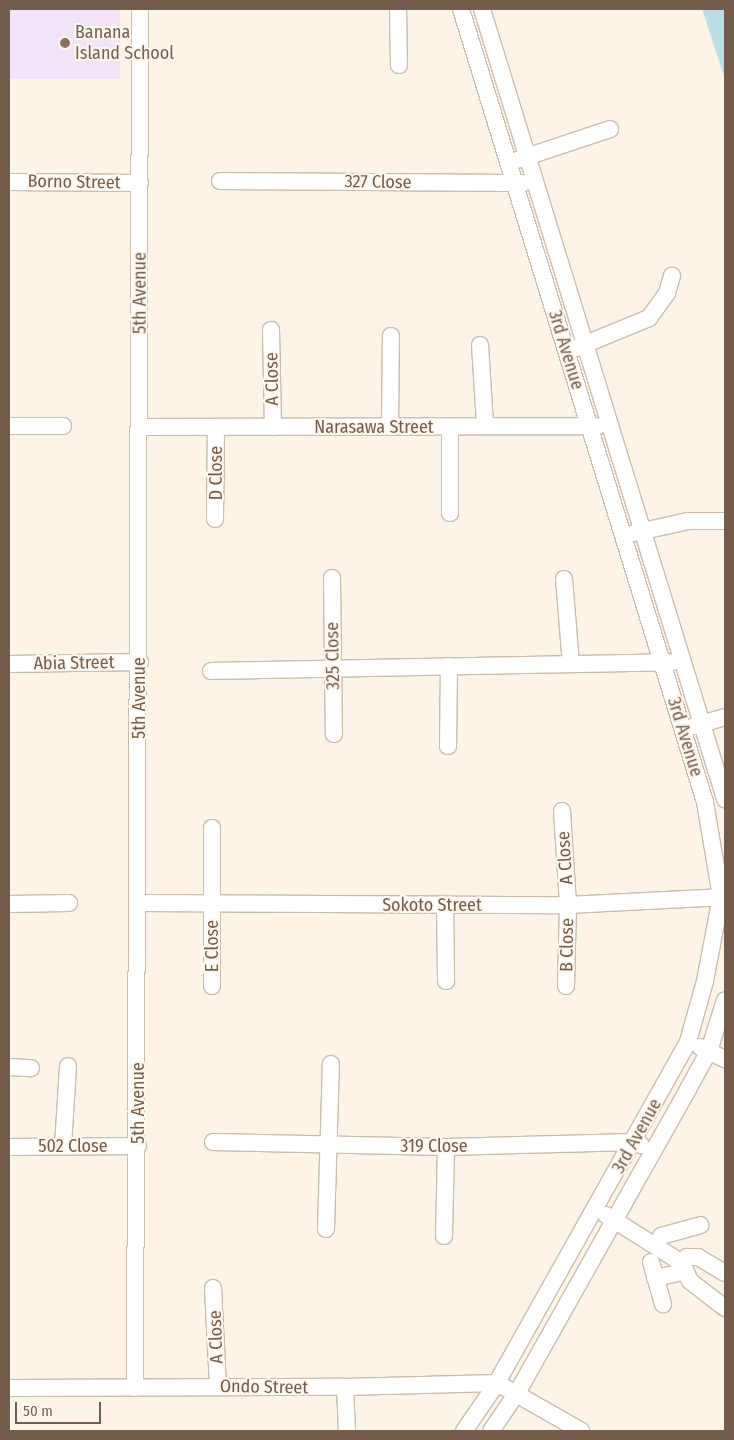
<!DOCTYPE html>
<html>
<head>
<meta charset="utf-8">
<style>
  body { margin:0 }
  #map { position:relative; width:734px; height:1440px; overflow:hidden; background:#fbf4e7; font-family:"Fira Sans Condensed",sans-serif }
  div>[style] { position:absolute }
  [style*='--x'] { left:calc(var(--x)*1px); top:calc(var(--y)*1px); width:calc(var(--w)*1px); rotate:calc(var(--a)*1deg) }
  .education>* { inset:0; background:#f1e3f8; transform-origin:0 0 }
  .water>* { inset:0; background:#bcdde4 }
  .roads { filter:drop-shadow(1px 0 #cdbcad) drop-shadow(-1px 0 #cdbcad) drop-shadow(0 1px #cdbcad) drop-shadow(0 -1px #cdbcad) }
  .minor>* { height:16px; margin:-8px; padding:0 8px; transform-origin:8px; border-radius:8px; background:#fff }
  .dots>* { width:14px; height:14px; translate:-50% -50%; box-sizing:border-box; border:2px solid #fef8ed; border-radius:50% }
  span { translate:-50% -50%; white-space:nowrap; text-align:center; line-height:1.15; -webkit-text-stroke:4px #fef8ed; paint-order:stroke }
  .education-label { font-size:18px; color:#785e54 }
  .left { translate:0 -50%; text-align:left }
  .street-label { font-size:18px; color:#745c4c }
  .frame { position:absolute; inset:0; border:10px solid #745c4c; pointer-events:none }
  .scale { position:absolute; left:15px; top:1402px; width:86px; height:22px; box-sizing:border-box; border:2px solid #745c4c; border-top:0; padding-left:6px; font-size:15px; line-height:18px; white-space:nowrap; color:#745c4c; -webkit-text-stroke:4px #fef8ed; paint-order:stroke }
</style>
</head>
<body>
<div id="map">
  <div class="education">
    <i style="left:9px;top:9px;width:111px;height:70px"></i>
  </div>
  <div class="water">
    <i style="clip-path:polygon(702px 9px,725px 9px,725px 79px)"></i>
  </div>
  <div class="roads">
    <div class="minor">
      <i style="--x:398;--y:9;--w:56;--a:89"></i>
      <i style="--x:461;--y:9;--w:830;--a:72.9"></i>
      <i style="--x:705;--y:802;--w:96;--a:80.4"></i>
      <i style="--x:721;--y:897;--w:86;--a:100.8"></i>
      <i style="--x:705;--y:981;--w:63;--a:105.6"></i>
      <i style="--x:688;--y:1042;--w:391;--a:119.3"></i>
      <i style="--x:497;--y:1383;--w:58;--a:124.5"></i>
      <i style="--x:482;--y:9;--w:827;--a:72.9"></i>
      <i style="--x:517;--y:160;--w:98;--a:-18.4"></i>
      <i style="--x:220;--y:181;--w:303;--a:0.4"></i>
      <i style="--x:9;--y:182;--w:131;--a:0.4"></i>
      <i style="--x:271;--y:330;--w:97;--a:88.8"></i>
      <i style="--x:480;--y:345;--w:80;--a:86.4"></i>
      <i style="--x:576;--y:348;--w:79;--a:-22.3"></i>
      <i style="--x:649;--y:318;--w:31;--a:-54"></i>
      <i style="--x:667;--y:293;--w:18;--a:-74"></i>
      <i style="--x:9;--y:426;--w:54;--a:0"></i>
      <i style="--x:139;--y:427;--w:459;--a:-0.1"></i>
      <i style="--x:390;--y:427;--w:91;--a:-89.4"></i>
      <i style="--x:450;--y:513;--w:86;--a:-90"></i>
      <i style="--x:215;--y:519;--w:92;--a:-89.4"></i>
      <i style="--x:634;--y:533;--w:55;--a:-12.5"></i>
      <i style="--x:688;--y:521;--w:37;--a:0"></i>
      <i style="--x:332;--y:578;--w:156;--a:89.3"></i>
      <i style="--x:564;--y:579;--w:85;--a:85.3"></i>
      <i style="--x:9;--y:664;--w:131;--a:-0.9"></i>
      <i style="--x:211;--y:671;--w:461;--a:-1.1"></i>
      <i style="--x:694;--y:726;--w:32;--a:-16"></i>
      <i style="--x:448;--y:746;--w:80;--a:-89.3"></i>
      <i style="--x:562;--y:811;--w:94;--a:86.3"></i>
      <i style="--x:568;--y:905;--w:81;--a:91.4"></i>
      <i style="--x:212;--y:828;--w:158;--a:90"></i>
      <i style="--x:139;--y:903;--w:429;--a:0.3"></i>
      <i style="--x:568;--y:905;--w:157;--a:-2.9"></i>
      <i style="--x:9;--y:904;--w:60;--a:-1"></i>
      <i style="--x:445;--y:905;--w:76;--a:89.2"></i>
      <i style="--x:700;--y:1047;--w:28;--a:26"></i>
      <i style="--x:9;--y:1067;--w:22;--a:3"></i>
      <i style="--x:213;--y:1142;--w:233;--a:1.2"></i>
      <i style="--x:446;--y:1147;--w:189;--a:-1.5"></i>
      <i style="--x:635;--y:1142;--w:7;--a:27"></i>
      <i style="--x:63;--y:1146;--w:80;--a:-86.4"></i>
      <i style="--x:9;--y:1147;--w:129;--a:-0.4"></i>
      <i style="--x:606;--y:1215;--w:90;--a:32.3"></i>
      <i style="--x:682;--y:1263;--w:8;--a:-50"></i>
      <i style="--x:687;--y:1257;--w:11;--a:0"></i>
      <i style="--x:698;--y:1257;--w:31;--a:31"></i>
      <i style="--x:326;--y:1229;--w:165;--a:-88.3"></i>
      <i style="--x:444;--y:1236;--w:89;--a:-88.7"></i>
      <i style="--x:661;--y:1236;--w:41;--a:-15.4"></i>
      <i style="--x:651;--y:1262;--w:44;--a:74.1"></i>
      <i style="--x:682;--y:1263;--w:20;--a:66"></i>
      <i style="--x:690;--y:1281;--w:44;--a:37.6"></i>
      <i style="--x:655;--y:1278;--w:30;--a:-12"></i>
      <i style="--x:213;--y:1288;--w:98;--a:87.1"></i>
      <i style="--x:345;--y:1387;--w:44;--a:87.4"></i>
      <i style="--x:9;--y:1388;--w:336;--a:-0.2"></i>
      <i style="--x:345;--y:1387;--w:152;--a:-1.5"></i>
      <i style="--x:497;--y:1383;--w:97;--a:29.7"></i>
      <i style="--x:135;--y:1388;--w:1379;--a:-89.79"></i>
      <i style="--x:491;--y:1431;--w:46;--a:-55.6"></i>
      <i style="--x:517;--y:1393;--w:349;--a:-60.6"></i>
      <i style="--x:688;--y:1089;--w:43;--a:-61.1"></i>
      <i style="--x:709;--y:1051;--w:53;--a:-72.6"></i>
    </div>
  </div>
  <div class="dots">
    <i style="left:65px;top:43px;background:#8d6e63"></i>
  </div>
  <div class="education-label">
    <span class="left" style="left:75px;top:43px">Banana<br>Island School</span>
  </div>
  <div class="street-label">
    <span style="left:74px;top:182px;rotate:1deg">Borno Street</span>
    <span style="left:378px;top:182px;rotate:1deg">327 Close</span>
    <span style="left:140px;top:293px;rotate:-90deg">5th Avenue</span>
    <span style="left:566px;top:350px;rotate:73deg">3rd Avenue</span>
    <span style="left:272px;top:379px;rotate:-91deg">A Close</span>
    <span style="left:374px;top:427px">Narasawa Street</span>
    <span style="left:216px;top:473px;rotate:-90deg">D Close</span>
    <span style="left:333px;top:656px;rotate:-91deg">325 Close</span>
    <span style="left:74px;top:663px;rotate:-1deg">Abia Street</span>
    <span style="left:139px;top:698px;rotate:-90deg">5th Avenue</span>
    <span style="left:685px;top:737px;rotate:73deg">3rd Avenue</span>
    <span style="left:565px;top:858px;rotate:-94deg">A Close</span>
    <span style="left:432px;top:905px">Sokoto Street</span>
    <span style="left:567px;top:945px;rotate:-89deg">B Close</span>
    <span style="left:212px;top:946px;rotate:-90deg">E Close</span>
    <span style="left:138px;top:1103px;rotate:-90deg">5th Avenue</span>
    <span style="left:637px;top:1136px;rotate:-61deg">3rd Avenue</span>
    <span style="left:73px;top:1146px">502 Close</span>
    <span style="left:434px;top:1146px">319 Close</span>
    <span style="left:216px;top:1337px;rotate:-92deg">A Close</span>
    <span style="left:264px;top:1387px;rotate:1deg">Ondo Street</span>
  </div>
  <div class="frame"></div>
  <div class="scale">50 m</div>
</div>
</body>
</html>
